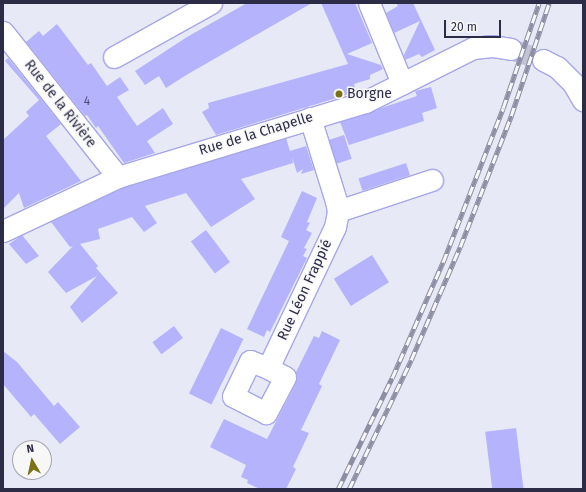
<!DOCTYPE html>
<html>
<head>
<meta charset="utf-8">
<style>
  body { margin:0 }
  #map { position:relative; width:586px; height:492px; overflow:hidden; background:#e8e9f7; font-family:"Fira Sans",sans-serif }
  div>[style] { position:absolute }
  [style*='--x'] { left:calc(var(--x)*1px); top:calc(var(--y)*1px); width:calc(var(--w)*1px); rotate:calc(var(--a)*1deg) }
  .building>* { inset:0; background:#b4b3fb; transform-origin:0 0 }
  .minor-tunnel>* { height:21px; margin-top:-10.5px; transform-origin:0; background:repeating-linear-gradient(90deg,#c2c3d4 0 21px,transparent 0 31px) }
  .roads { filter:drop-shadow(1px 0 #a7a6ea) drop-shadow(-1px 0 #a7a6ea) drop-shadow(0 1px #a7a6ea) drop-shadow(0 -1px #a7a6ea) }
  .minor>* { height:21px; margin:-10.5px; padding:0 10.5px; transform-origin:10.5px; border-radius:10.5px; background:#fff }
  .rail>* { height:4.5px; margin-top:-2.25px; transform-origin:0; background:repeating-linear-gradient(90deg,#f7f7f7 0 9px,#8e8ea3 0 18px); box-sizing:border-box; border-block:1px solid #8e8ea3 }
  .dots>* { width:11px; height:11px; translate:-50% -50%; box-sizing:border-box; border:2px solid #f7f7f7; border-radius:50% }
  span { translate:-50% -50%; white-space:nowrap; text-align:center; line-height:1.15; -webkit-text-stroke:3px #f7f7f7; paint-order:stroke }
  .number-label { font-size:12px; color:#4e4e74 }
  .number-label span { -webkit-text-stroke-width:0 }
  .poi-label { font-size:14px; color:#2c2c47 }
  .left { translate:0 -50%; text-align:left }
  .street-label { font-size:14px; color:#2c2c47 }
  .frame { position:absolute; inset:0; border:4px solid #2c2c47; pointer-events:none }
  .north { position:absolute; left:12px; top:440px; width:40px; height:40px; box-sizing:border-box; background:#f7f7f7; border:1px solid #a6a6b1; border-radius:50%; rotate:351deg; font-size:11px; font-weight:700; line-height:16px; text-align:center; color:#2c2c47 }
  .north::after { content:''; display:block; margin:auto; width:14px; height:18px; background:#7a7214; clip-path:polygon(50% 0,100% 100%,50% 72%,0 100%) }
  .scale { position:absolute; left:444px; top:20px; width:57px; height:18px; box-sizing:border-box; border:2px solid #2c2c47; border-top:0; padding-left:5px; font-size:12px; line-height:14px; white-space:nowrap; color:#2c2c47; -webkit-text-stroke:3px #f7f7f7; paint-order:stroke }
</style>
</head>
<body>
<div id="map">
  <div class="building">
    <i style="clip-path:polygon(247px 3px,312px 3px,188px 74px,166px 88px,159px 76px,145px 85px,135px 71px,187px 37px)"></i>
    <i style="clip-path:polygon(321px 3px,355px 3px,372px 43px,347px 54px,381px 65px,383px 69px,370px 75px,370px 79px,354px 84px,356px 92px,216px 135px,202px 112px,209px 108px,208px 103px,348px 64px)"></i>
    <i style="clip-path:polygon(396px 3px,413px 3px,435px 50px,422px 57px,419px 54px,405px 60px,404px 55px,420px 21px,394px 33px,386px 13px,398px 6px)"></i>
    <i style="clip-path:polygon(57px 24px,88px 65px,91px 63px,107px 86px,120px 77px,129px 90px,117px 97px,137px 126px,163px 108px,173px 124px,147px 141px,155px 153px,124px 163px,98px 126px,96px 128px,87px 115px,85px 116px,26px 42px,39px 31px,43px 36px)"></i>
    <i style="clip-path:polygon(8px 58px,61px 124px,46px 136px,81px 181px,24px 208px,19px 193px,3px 209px,3px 140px,29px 116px,26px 112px,39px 100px,5px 61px)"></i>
    <i style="clip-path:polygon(431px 87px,437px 108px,422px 113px,424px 121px,349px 145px,340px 122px,417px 96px,415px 91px)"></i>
    <i style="left:344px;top:135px;width:25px;height:16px;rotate:72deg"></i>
    <i style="clip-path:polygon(286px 138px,290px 151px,306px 146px,314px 170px,301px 174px,303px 169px,297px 173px,292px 157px,293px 163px,241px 179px,255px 199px,211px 227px,186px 193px,145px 206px,157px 223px,144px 232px,132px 217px,98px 229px,100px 239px,80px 244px,98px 266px,96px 268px,118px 293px,82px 323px,70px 307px,97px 276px,66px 293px,48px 272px,73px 246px,70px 247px,51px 222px,122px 188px)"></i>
    <i style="left:406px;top:163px;width:13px;height:50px;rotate:72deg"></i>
    <i style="clip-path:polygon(302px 191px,317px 198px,307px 222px,310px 223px,306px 230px,312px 233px,304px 248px,307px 249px,303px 256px,307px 258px,270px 332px,267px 330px,264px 337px,247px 329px,289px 241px,281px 237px)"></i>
    <i style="left:206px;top:230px;width:40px;height:19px;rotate:53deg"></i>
    <i style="clip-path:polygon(22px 235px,39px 256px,26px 264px,9px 244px)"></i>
    <i style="left:372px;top:255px;width:32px;height:45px;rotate:58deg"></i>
    <i style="left:174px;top:326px;width:15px;height:27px;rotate:53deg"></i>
    <i style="left:221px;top:328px;width:25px;height:73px;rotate:26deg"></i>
    <i style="clip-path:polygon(322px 331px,340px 340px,319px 384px,322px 386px,301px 430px,309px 433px,293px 467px,296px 469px,286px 489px,260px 489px,247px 483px,248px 480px,241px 477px,246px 465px,210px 447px,224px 419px,267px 439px,296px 383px,296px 372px,314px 336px,319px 338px)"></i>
    <i style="clip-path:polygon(3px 351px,17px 362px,54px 406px,58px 402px,80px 427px,60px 444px,34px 414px,31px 417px,3px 384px)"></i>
    <i style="left:516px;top:428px;width:62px;height:31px;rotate:83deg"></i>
  </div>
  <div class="minor-tunnel">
    <i style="--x:511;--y:49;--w:34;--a:19"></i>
  </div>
  <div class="roads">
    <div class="minor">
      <i style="--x:369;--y:3;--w:87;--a:67.6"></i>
      <i style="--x:3;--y:32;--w:185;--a:51.6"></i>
      <i style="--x:114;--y:57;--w:111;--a:-29.1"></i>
      <i style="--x:543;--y:60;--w:16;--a:27"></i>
      <i style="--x:557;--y:67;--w:23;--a:45"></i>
      <i style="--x:573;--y:83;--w:20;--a:60"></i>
      <i style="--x:338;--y:211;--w:99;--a:-18.3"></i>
      <i style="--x:3;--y:231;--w:127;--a:-25.2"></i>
      <i style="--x:118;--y:177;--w:258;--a:-16.9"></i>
      <i style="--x:365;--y:102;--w:121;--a:-26.6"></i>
      <i style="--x:473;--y:48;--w:19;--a:-6"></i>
      <i style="--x:492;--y:46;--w:19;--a:9"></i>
      <i style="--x:268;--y:368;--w:19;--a:28"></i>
      <i style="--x:285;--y:377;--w:41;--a:117.8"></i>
      <i style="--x:266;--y:413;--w:37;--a:-153"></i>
      <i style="--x:233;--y:396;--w:39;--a:-64"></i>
      <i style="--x:250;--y:361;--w:19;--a:21"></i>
      <i style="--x:268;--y:368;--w:156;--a:-64.6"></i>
      <i style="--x:335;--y:227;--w:16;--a:-79"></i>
      <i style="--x:338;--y:211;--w:10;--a:-101"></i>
      <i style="--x:336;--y:201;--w:87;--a:-107.4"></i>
    </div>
  </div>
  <div class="rail">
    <i style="--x:338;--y:489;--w:123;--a:-64.1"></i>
    <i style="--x:392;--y:378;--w:127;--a:-66.3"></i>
    <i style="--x:443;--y:262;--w:165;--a:-68.7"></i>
    <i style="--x:503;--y:108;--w:111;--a:-71.1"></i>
    <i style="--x:349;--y:489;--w:143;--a:-64.3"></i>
    <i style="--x:411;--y:360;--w:123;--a:-66.6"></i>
    <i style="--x:460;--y:247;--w:141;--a:-68.7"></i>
    <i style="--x:511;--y:116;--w:119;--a:-71.4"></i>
  </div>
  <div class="dots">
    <i style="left:339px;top:94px;background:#7a7214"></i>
  </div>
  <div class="number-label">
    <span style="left:87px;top:102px">4</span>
  </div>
  <div class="poi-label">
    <span class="left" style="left:347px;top:94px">Borgne</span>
  </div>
  <div class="street-label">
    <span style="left:60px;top:104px;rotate:52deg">Rue de la Rivière</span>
    <span style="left:256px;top:134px;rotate:-17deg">Rue de la Chapelle</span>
    <span style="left:305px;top:290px;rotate:-65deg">Rue Léon Frappié</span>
  </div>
  <div class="frame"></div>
  <div class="north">N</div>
  <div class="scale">20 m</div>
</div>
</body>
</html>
